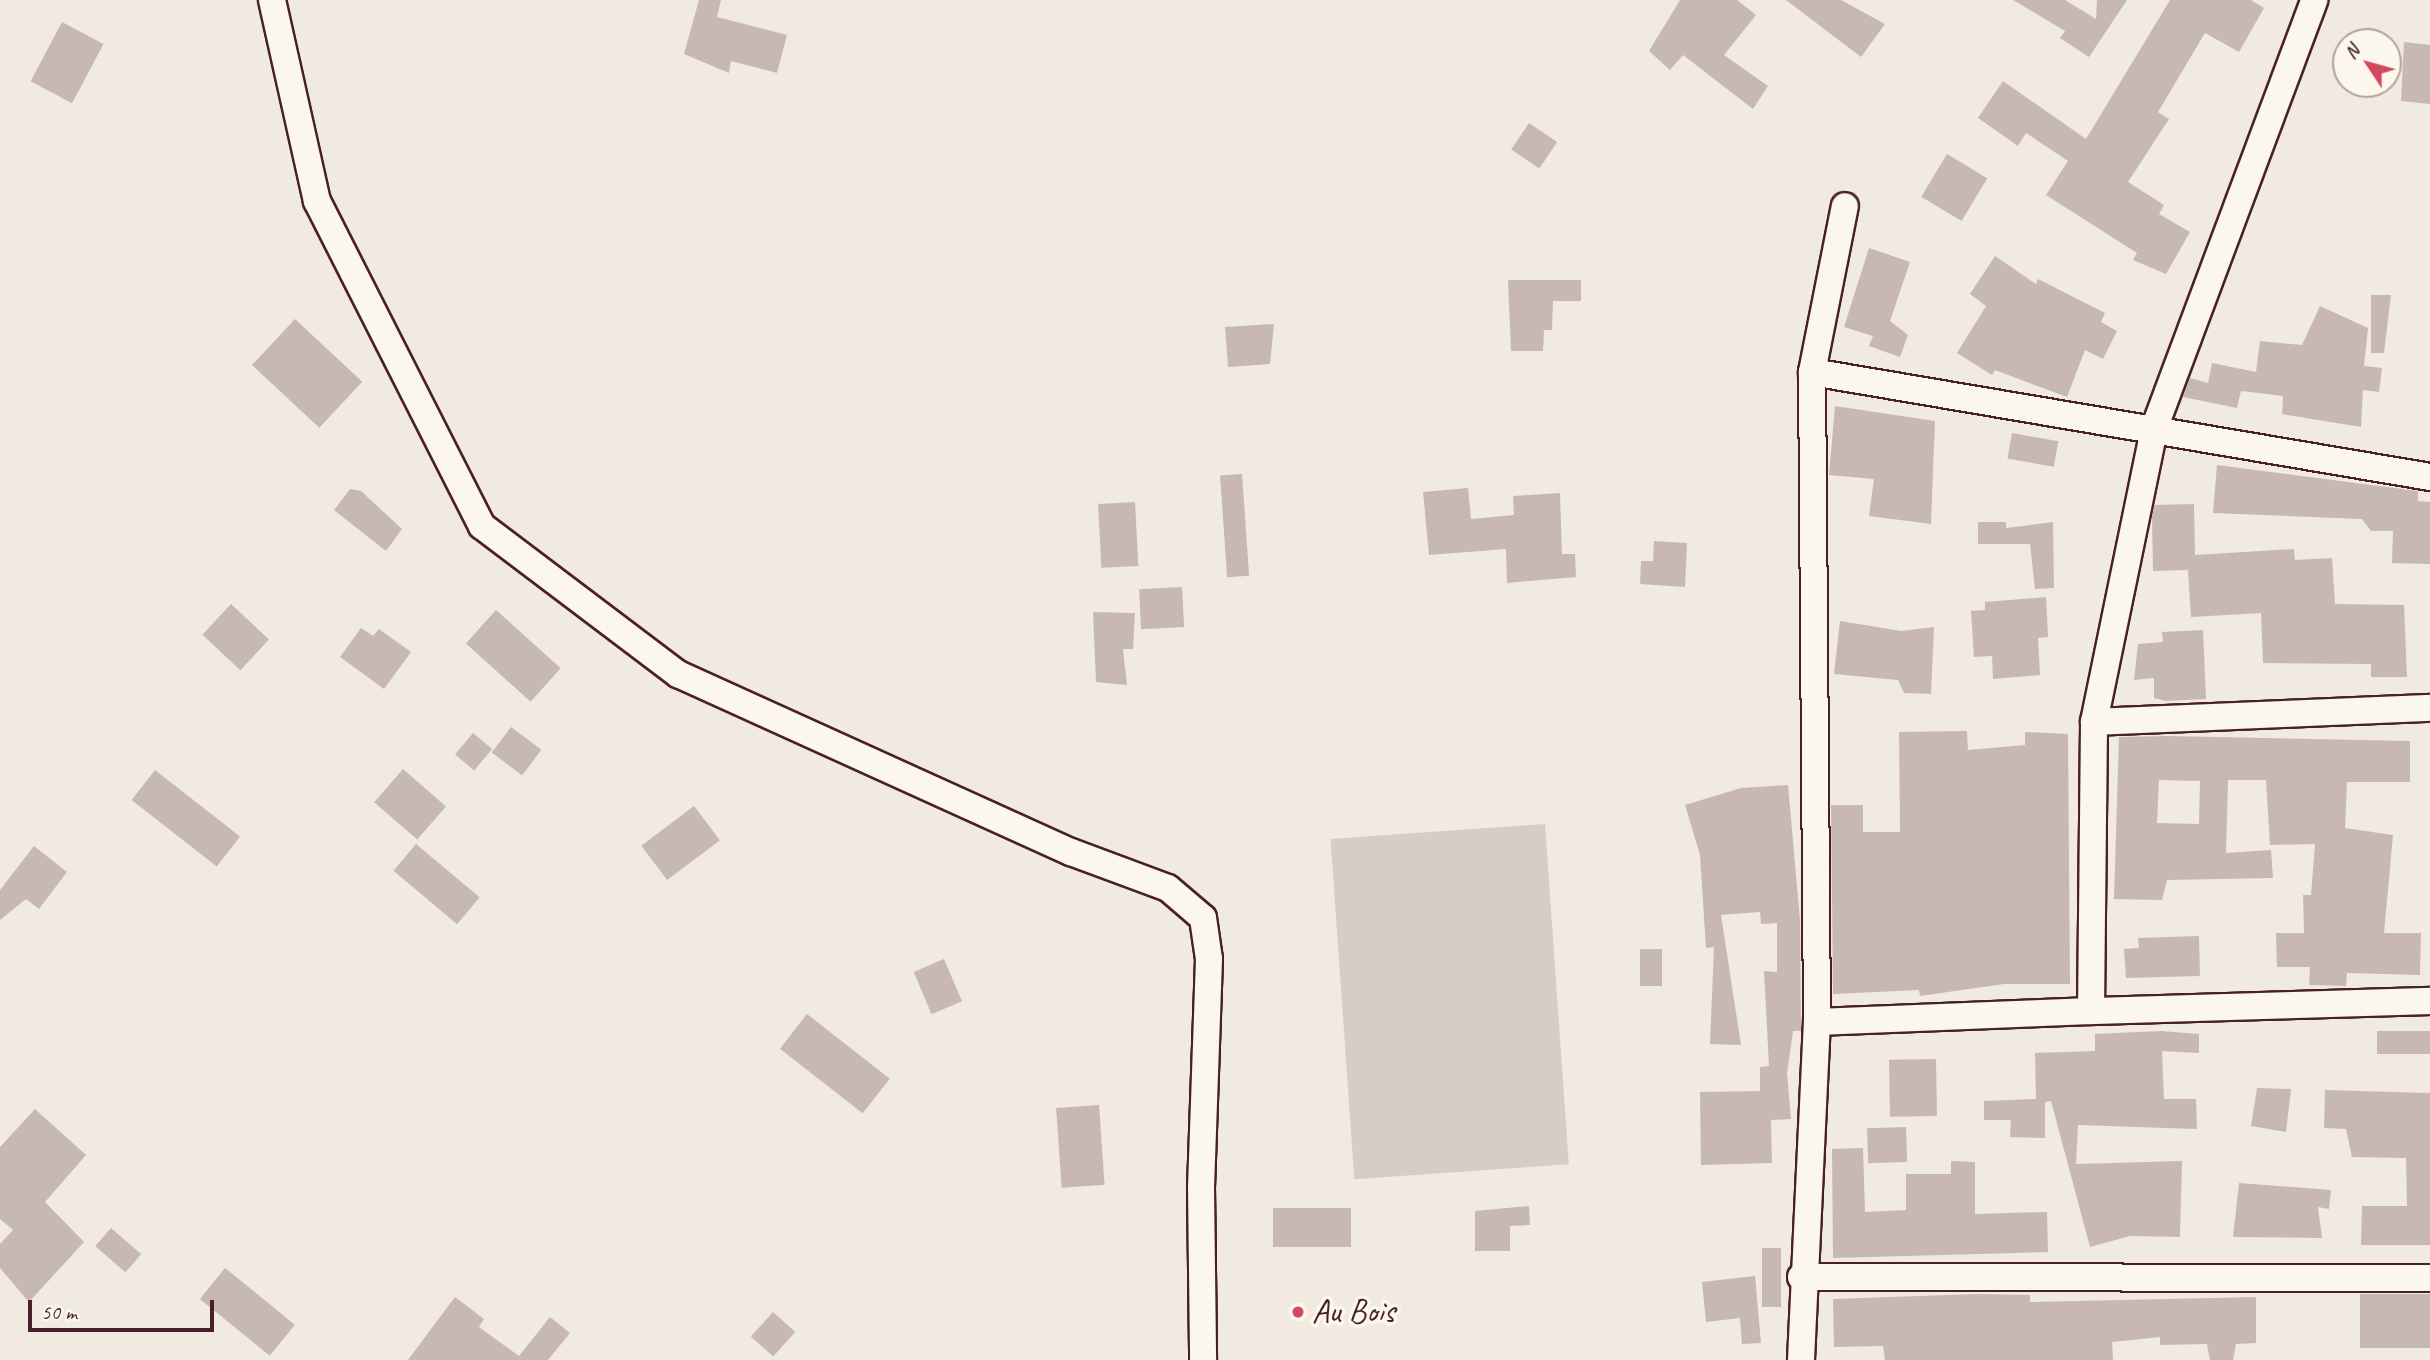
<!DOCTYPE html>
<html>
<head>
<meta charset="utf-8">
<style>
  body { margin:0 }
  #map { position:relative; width:2430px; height:1360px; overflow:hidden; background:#f0eae0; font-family:Caveat,sans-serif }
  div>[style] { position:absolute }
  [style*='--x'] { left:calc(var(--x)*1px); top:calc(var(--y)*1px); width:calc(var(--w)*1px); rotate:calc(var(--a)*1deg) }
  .green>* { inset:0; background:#d8ccc6; transform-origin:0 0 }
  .building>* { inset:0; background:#c8b8b3; transform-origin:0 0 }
  .roads { filter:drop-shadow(2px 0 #4a1f2b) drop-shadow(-2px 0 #4a1f2b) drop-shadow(0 2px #4a1f2b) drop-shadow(0 -2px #4a1f2b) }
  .street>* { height:26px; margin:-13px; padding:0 13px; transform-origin:13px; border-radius:13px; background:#fbf7ec }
  .dots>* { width:19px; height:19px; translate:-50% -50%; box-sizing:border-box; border:4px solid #fbf7ec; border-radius:50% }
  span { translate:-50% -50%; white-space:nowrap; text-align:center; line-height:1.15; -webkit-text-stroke:7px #fbf7ec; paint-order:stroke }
  .poi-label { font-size:33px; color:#4a1f2b }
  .left { translate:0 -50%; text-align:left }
  .north { position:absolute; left:2332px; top:28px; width:70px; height:70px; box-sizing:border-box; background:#fbf7ec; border:2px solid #b4a19f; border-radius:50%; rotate:306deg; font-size:19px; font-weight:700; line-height:28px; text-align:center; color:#4a1f2b }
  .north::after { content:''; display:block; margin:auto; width:24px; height:32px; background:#d1495b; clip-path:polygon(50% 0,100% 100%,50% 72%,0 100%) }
  .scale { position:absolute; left:28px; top:1300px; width:186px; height:32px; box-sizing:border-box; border:4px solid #4a1f2b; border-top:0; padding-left:9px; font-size:21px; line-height:24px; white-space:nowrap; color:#4a1f2b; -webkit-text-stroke:5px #fbf7ec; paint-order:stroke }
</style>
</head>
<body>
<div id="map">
  <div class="green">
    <i style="left:1545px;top:824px;width:341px;height:215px;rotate:86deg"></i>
  </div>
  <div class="building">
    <i style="clip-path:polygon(699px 0,721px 0,717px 17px,787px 35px,777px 73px,731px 61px,729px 73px,684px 54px)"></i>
    <i style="clip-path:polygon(1680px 0,1737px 0,1756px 15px,1724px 55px,1768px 86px,1753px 109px,1683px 55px,1670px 70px,1649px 51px)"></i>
    <i style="clip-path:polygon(1786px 0,1841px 0,1885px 24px,1861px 57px)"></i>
    <i style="clip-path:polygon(2013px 0,2065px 0,2096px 19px,2097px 0,2127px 0,2089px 57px,2060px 38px,2065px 31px)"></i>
    <i style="clip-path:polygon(2170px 0,2251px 0,2264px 8px,2239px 52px,2205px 33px,2158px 112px,2169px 119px,2128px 182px,2164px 205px,2159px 214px,2190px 232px,2166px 274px,2133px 260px,2137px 253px,2046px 195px,2068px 161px,2026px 133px,2018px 146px,1978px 118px,2003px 81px,2086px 139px)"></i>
    <i style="left:62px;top:22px;width:47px;height:67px;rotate:28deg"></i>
    <i style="clip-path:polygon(2404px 42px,2430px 45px,2430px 104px,2401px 101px)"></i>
    <i style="left:1529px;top:123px;width:34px;height:32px;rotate:34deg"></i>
    <i style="left:1947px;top:154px;width:47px;height:50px;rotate:31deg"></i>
    <i style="clip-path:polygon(1869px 248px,1910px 262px,1890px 321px,1908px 335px,1900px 357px,1869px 346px,1873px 336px,1844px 327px)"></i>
    <i style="clip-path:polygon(1995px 256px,2036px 284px,2038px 279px,2105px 313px,2101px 322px,2117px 331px,2103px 359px,2085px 350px,2067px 397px,1995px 370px,1992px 375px,1957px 353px,1986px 306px,1970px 294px)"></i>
    <i style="clip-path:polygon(1508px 280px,1581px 280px,1581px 301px,1553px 301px,1552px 330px,1544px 330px,1543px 351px,1511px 351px)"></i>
    <i style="clip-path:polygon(2371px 295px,2391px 295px,2384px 353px,2371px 353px)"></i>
    <i style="clip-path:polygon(2320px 306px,2368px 328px,2364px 366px,2382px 368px,2379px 392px,2363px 390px,2361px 427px,2282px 414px,2283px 396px,2241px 391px,2237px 408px,2183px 397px,2190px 378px,2208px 383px,2212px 363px,2256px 372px,2260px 341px,2302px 345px)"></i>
    <i style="left:295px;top:319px;width:92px;height:63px;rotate:43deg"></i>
    <i style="clip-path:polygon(1274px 324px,1270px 364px,1228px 367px,1225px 327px)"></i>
    <i style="clip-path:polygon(1835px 406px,1935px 421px,1931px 524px,1869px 516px,1874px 479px,1829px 475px)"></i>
    <i style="left:2012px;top:433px;width:47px;height:26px;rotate:10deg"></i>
    <i style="clip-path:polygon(2217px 465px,2418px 491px,2418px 501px,2430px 502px,2430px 564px,2392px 563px,2393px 531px,2371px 531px,2362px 519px,2213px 513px)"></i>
    <i style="left:1242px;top:474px;width:102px;height:22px;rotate:86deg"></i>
    <i style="clip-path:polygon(1468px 488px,1471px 519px,1514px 515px,1513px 496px,1560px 493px,1562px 554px,1575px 554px,1576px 577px,1507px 583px,1506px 549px,1429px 555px,1423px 492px)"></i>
    <i style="clip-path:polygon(350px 489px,361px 491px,402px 529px,386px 551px,334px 510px)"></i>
    <i style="left:1135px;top:502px;width:64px;height:37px;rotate:87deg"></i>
    <i style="clip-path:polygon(2194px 504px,2195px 555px,2294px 549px,2295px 560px,2332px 558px,2335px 604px,2404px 605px,2407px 677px,2371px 677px,2371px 664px,2263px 663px,2261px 613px,2191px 617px,2188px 570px,2153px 571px,2152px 517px,2155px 505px)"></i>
    <i style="clip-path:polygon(1978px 522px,2006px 522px,2006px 528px,2053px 522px,2054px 588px,2035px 589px,2030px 544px,1978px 544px)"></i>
    <i style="clip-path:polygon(1654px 541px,1687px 543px,1685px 587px,1640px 584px,1641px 561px,1653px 561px)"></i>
    <i style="left:1182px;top:587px;width:40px;height:43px;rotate:87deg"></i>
    <i style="clip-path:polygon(2046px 597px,2048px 637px,2038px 638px,2040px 675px,1993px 679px,1992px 656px,1974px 657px,1971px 611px,1985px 610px,1985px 602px)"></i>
    <i style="left:231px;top:604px;width:52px;height:42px;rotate:43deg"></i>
    <i style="left:496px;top:610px;width:87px;height:45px;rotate:42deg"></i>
    <i style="clip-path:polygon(1093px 612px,1135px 613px,1133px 649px,1123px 649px,1127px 685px,1096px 682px)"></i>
    <i style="clip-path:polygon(1840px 621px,1901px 631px,1934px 627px,1931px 694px,1904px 693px,1898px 680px,1834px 674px)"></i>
    <i style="clip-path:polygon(361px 628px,373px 636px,379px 629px,411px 652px,384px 689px,340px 657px)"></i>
    <i style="clip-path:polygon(2203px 630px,2206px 699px,2166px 701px,2154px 698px,2154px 678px,2134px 680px,2138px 644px,2163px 642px,2162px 632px)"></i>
    <i style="left:511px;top:727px;width:38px;height:32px;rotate:37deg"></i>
    <i style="clip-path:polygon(1967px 731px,1968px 750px,2025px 745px,2025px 732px,2068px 734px,2070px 984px,2004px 984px,1920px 996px,1919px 990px,1833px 994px,1831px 805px,1863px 805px,1863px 832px,1900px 832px,1899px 732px)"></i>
    <i style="left:473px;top:733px;width:25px;height:28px;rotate:40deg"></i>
    <i style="clip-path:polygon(evenodd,2168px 736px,2410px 741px,2410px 782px,2347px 782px,2345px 828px,2393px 835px,2384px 933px,2421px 933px,2420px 975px,2347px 973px,2346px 986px,2309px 985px,2310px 967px,2277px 967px,2276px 933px,2304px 933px,2303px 895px,2311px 895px,2315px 844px,2270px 845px,2266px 780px,2228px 780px,2226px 853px,2271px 850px,2273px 878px,2167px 880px,2162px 900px,2114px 899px,2119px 737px,2168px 736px,2159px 780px,2200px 781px,2199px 824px,2157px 823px,2159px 780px)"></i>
    <i style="left:403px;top:769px;width:57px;height:44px;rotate:41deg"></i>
    <i style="left:155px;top:770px;width:108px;height:38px;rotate:38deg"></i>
    <i style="clip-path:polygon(1788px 785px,1800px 920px,1801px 1031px,1793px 1031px,1787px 1073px,1791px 1119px,1771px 1120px,1772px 1163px,1701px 1165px,1700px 1092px,1760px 1091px,1760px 1067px,1769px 1066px,1764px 971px,1777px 972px,1777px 923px,1761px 924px,1760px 912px,1721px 915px,1741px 1045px,1710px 1044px,1714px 947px,1706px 948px,1700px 855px,1685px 805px,1741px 788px)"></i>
    <i style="left:694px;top:806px;width:43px;height:66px;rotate:53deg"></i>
    <i style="left:416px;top:844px;width:83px;height:35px;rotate:40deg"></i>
    <i style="clip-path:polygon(34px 846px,67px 872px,39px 909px,26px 899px,0 920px,0 890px)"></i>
    <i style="clip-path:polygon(2199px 936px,2200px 976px,2126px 978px,2124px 949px,2139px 948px,2138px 938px)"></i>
    <i style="left:1640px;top:949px;width:22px;height:37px"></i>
    <i style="left:944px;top:959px;width:46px;height:33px;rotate:67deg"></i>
    <i style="left:807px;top:1014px;width:105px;height:44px;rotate:38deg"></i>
    <i style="clip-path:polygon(2161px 1031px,2199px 1034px,2199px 1053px,2162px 1051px,2164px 1099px,2196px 1099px,2197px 1129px,2078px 1125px,2076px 1164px,2182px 1161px,2180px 1237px,2130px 1236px,2090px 1247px,2051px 1101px,2045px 1102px,2045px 1138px,2010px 1137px,2011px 1120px,1984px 1120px,1984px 1101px,2036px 1099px,2035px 1053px,2095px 1051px,2095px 1034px)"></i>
    <i style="left:2430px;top:1031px;width:23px;height:53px;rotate:90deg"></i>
    <i style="left:1936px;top:1059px;width:57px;height:47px;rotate:89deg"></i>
    <i style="clip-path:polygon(2257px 1088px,2291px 1089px,2286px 1132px,2251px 1126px)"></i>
    <i style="clip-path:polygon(2325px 1090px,2430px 1093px,2430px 1245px,2361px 1245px,2362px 1206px,2407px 1206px,2406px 1158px,2352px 1157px,2346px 1129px,2324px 1128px)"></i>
    <i style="left:1099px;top:1105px;width:80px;height:43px;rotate:86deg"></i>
    <i style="clip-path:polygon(35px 1109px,86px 1155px,45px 1202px,84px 1242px,29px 1302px,0 1268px,0 1244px,13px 1230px,0 1219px,0 1147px)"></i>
    <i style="left:1906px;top:1127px;width:35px;height:39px;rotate:88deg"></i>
    <i style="clip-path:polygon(1863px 1148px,1865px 1212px,1906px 1210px,1906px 1174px,1951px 1174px,1951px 1161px,1975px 1162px,1975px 1214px,2047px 1212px,2048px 1252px,1833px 1258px,1832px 1149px)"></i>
    <i style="clip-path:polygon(2239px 1183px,2331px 1190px,2329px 1209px,2318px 1207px,2322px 1238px,2233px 1237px)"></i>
    <i style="clip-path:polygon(1529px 1206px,1530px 1225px,1510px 1226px,1510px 1251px,1475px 1251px,1475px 1211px)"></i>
    <i style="left:1351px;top:1208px;width:39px;height:78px;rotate:90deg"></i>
    <i style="left:111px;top:1228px;width:40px;height:24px;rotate:41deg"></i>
    <i style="left:1762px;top:1248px;width:19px;height:59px"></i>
    <i style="left:225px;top:1268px;width:90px;height:40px;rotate:39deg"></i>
    <i style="clip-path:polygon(1755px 1276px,1761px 1343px,1742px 1344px,1740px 1318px,1706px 1322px,1702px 1282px)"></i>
    <i style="clip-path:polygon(1977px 1294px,2030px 1295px,2030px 1302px,2256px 1297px,2256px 1343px,2236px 1344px,2233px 1360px,2210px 1360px,2207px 1344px,2160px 1345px,2160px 1337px,2112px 1342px,2113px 1360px,1885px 1360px,1883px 1346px,1834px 1347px,1833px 1299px)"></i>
    <i style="left:2360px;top:1294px;width:70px;height:54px"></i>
    <i style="clip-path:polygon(455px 1297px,484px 1319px,479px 1327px,519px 1356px,550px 1317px,570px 1333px,548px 1360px,408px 1360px)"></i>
    <i style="left:773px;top:1312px;width:30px;height:33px;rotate:42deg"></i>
  </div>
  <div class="roads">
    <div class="street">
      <i style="--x:272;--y:0;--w:206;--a:77.4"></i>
      <i style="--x:317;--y:201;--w:364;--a:63.1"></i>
      <i style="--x:482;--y:526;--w:246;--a:37.1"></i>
      <i style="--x:678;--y:674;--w:431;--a:24.4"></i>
      <i style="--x:1071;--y:852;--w:103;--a:20.4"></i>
      <i style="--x:1168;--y:888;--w:46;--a:40.6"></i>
      <i style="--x:1203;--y:918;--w:41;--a:81.7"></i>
      <i style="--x:1209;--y:959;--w:228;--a:92"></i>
      <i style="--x:1201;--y:1187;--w:173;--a:89.3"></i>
      <i style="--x:1812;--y:372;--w:627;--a:9.64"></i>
      <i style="--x:2094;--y:722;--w:299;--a:-78.4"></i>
      <i style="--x:2154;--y:429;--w:458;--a:-69.5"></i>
      <i style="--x:2091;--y:1011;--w:339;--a:-1.7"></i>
      <i style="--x:1817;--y:1022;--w:650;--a:-90.44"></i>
      <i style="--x:1812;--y:372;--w:169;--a:-78.8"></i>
      <i style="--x:1801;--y:1277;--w:629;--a:0.09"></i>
      <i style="--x:1801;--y:1360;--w:338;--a:-87.3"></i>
      <i style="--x:1817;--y:1022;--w:274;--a:-2.3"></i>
      <i style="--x:2091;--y:1011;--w:289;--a:-89.4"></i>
      <i style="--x:2094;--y:722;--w:336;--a:-2.4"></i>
    </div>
  </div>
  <div class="dots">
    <i style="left:1298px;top:1312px;background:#d1495b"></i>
  </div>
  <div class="poi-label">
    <span class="left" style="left:1312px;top:1312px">Au Bois</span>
  </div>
  <div class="north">N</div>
  <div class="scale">50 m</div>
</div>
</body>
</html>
